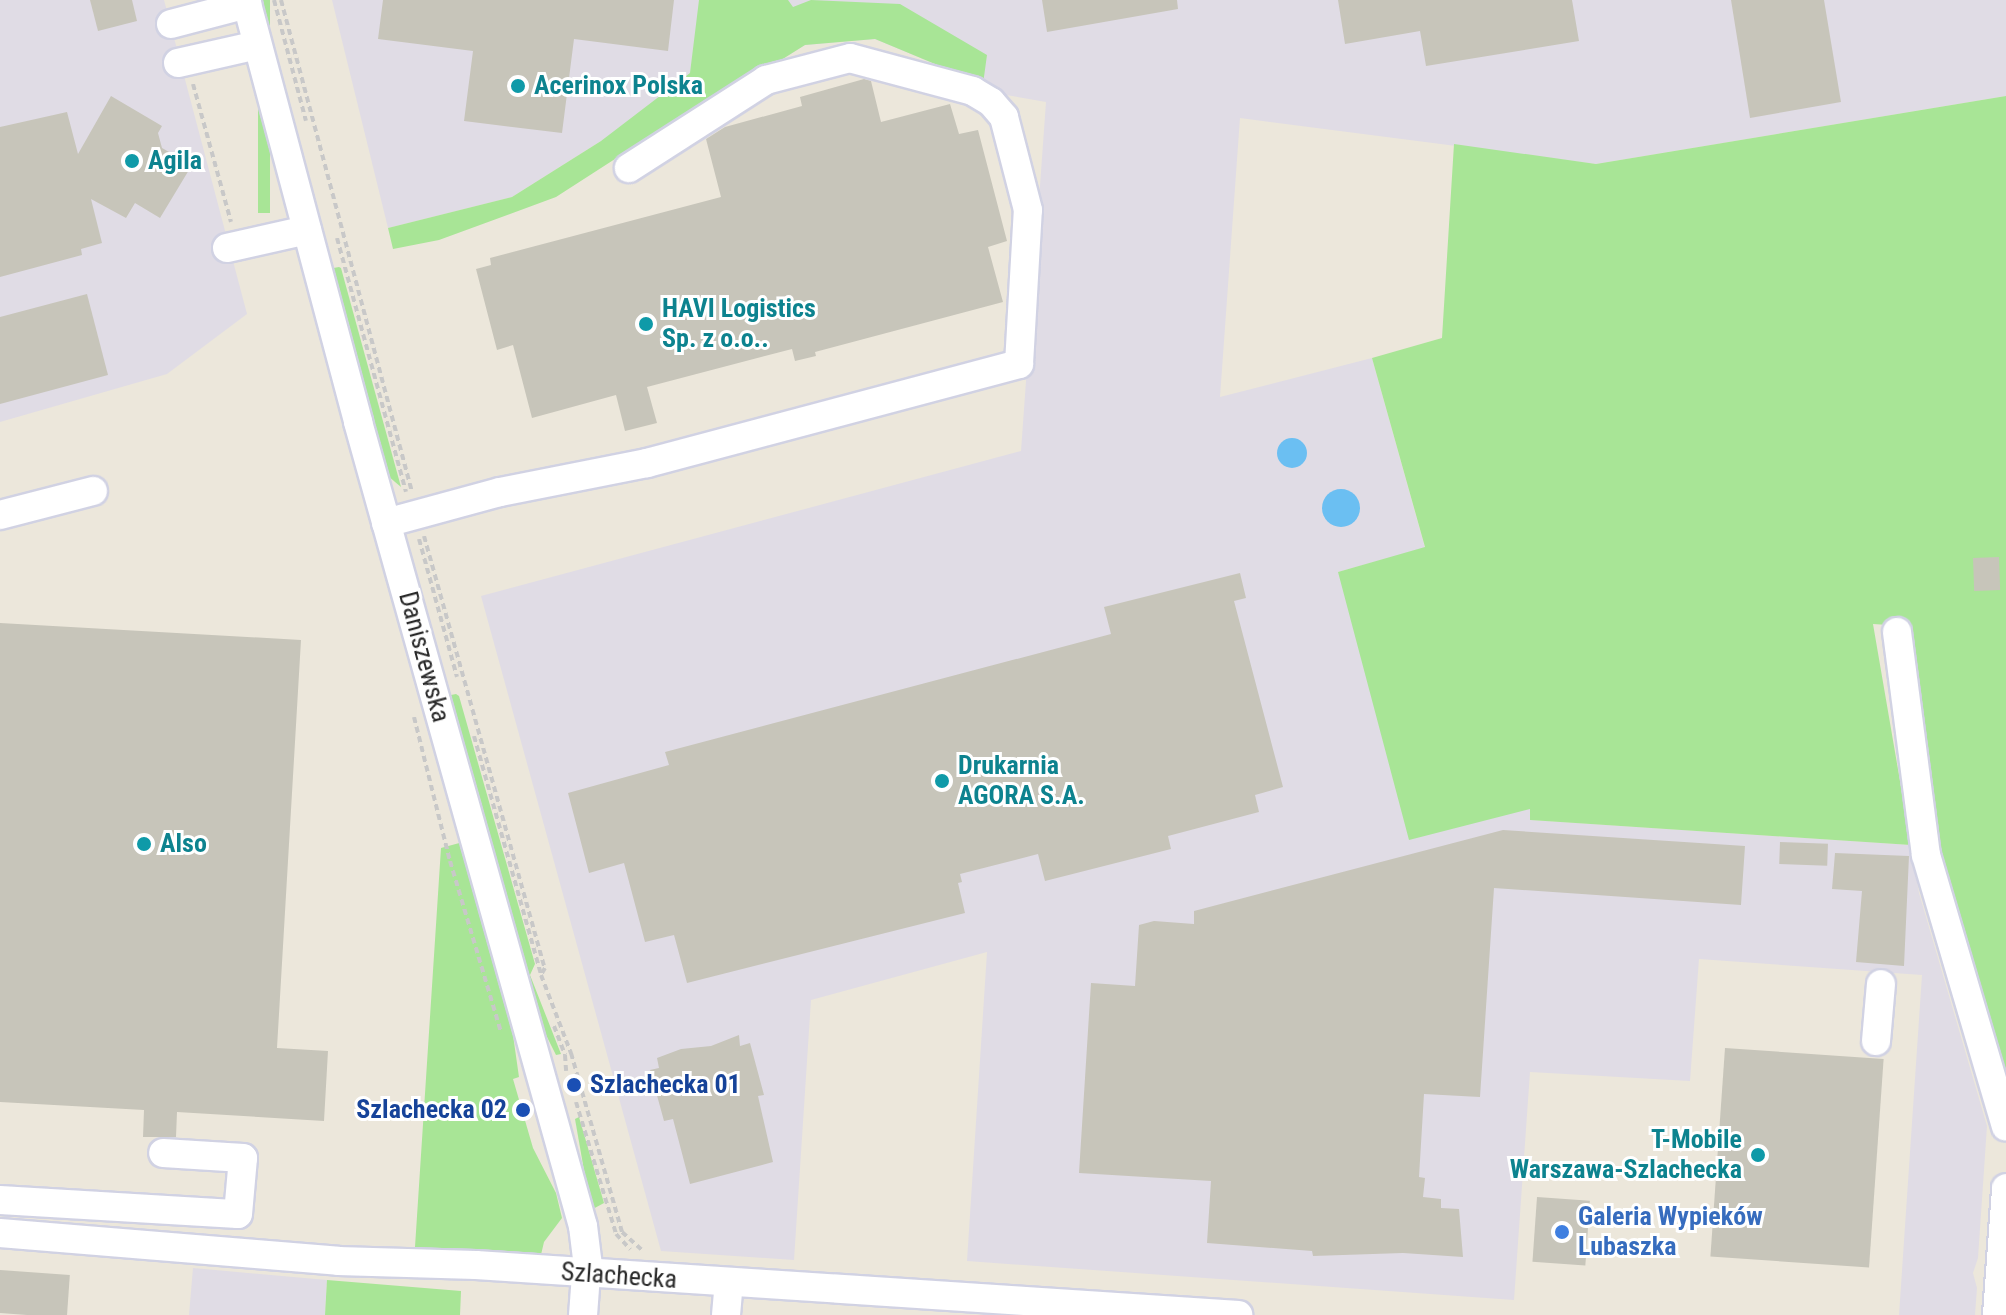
<!DOCTYPE html>
<html>
<head>
<meta charset="utf-8">
<style>
  body { margin:0 }
  #map { position:relative; width:2006px; height:1315px; overflow:hidden; background:#ece7db; font-family:"Roboto Condensed",sans-serif }
  div>[style] { position:absolute }
  [style*='--x'] { left:calc(var(--x)*1px); top:calc(var(--y)*1px); width:calc(var(--w)*1px); rotate:calc(var(--a)*1deg) }
  .industrial>* { inset:0; background:#e0dce5 }
  .green>* { inset:0; background:#a8e596; transform-origin:0 0 }
  .water>* { inset:0; background:#6bbff2 }
  .round { border-radius:50% }
  .building>* { inset:0; background:#c7c5ba; transform-origin:0 0 }
  .path>* { height:4px; margin-top:-2px; transform-origin:0; background:repeating-linear-gradient(90deg,#c8c8c8 0 6px,transparent 0 10px) }
  .roads { filter:drop-shadow(2px 0 #d1d2e3) drop-shadow(-2px 0 #d1d2e3) drop-shadow(0 2px #d1d2e3) drop-shadow(0 -2px #d1d2e3) }
  .minor>* { height:28px; margin:-14px; padding:0 14px; transform-origin:14px; border-radius:14px; background:#fff }
  .dots>* { width:22px; height:22px; translate:-50% -50%; box-sizing:border-box; border:4px solid #fff; border-radius:50% }
  span { translate:-50% -50%; white-space:nowrap; text-align:center; line-height:1.15; -webkit-text-stroke:6px #fff; paint-order:stroke }
  .culture-label { font-size:26px; color:#0d838f; font-weight:700 }
  .left { translate:0 -50%; text-align:left }
  .right { translate:-100% -50%; text-align:right }
  .street-label { font-size:26px; color:#2a2a2a }
  .transit-label { font-size:26px; color:#164399; font-weight:700 }
  .shop-label { font-size:26px; color:#366cbe; font-weight:700 }
</style>
</head>
<body>
<div id="map">
  <div class="industrial">
    <i style="clip-path:polygon(0 0,164px 0,247px 314px,167px 374px,0 422px)"></i>
    <i style="clip-path:polygon(332px 0,2006px 0,2006px 96px,1596px 164px,1240px 118px,1220px 397px,1372px 358px,1425px 548px,1338px 572px,1530px 809px,1531px 820px,1911px 845px,1919px 893px,1987px 1126px,1978px 1258px,1973px 1273px,1977px 1288px,1975px 1315px,1899px 1315px,1922px 975px,1699px 959px,1690px 1081px,1530px 1072px,1514px 1300px,967px 1261px,987px 952px,811px 1000px,794px 1260px,661px 1251px,481px 596px,1021px 451px,1046px 102px,995px 93px,983px 84px,875px 39px,805px 45px,700px 111px,691px 110px,601px 141px,512px 197px,388px 228px)"></i>
    <i style="clip-path:polygon(193px 1268px,327px 1280px,325px 1315px,189px 1315px)"></i>
  </div>
  <div class="green">
    <i style="left:258px;top:0;width:12px;height:213px"></i>
    <i style="clip-path:polygon(699px 0,788px 0,793px 7px,811px 0,900px 4px,987px 55px,983px 84px,875px 39px,805px 45px,700px 111px,691px 110px,556px 197px,439px 240px,393px 249px,388px 228px,512px 197px,601px 141px,690px 73px)"></i>
    <i style="clip-path:polygon(2006px 96px,2006px 1092px,1935px 848px,1904px 626px,1873px 624px,1911px 845px,1530px 820px,1530px 809px,1409px 840px,1338px 572px,1425px 547px,1372px 358px,1442px 338px,1454px 144px,1596px 164px)"></i>
    <i style="clip-path:polygon(339px 267px,341px 268px,401px 487px,388px 476px,382px 465px,328px 269px)"></i>
    <i style="clip-path:polygon(456px 694px,459px 696px,535px 964px,530px 975px,561px 1054px,556px 1055px,538px 1019px,446px 696px)"></i>
    <i style="clip-path:polygon(463px 842px,508px 1000px,519px 1077px,513px 1079px,533px 1148px,556px 1193px,562px 1218px,544px 1242px,540px 1259px,415px 1247px,441px 848px)"></i>
    <i style="clip-path:polygon(579px 1117px,604px 1203px,591px 1210px,575px 1119px)"></i>
    <i style="clip-path:polygon(327px 1280px,461px 1291px,460px 1315px,325px 1315px)"></i>
  </div>
  <div class="water">
    <i class="round" style="left:1277px;top:438px;width:30px;height:30px"></i>
    <i class="round" style="left:1322px;top:489px;width:38px;height:38px"></i>
  </div>
  <div class="building">
    <i style="clip-path:polygon(90px 0,132px 0,137px 21px,98px 31px)"></i>
    <i style="clip-path:polygon(383px 0,674px 0,668px 51px,574px 39px,562px 133px,464px 121px,473px 51px,378px 39px)"></i>
    <i style="clip-path:polygon(1042px 0,1177px 0,1178px 9px,1047px 32px)"></i>
    <i style="clip-path:polygon(1338px 0,1572px 0,1579px 41px,1426px 66px,1420px 31px,1345px 44px)"></i>
    <i style="clip-path:polygon(1731px 0,1824px 0,1841px 102px,1750px 118px)"></i>
    <i style="clip-path:polygon(864px 79px,871px 81px,881px 122px,950px 104px,959px 134px,978px 130px,1007px 241px,988px 247px,1003px 302px,815px 352px,816px 356px,795px 361px,792px 349px,647px 387px,657px 423px,625px 431px,616px 395px,532px 418px,513px 345px,497px 350px,476px 269px,491px 265px,490px 258px,721px 197px,706px 139px,725px 127px,802px 106px,800px 97px)"></i>
    <i style="clip-path:polygon(111px 96px,162px 126px,158px 133px,162px 148px,192px 165px,160px 218px,135px 203px,126px 218px,91px 199px,102px 243px,81px 249px,82px 255px,0 277px,0 127px,67px 112px,78px 154px)"></i>
    <i style="clip-path:polygon(87px 294px,108px 375px,0 404px,0 317px)"></i>
    <i style="left:1999px;top:557px;width:33px;height:26px;rotate:88deg"></i>
    <i style="clip-path:polygon(1240px 573px,1246px 598px,1234px 601px,1283px 787px,1255px 795px,1259px 812px,1168px 836px,1171px 849px,1045px 881px,1038px 854px,960px 874px,962px 882px,958px 883px,965px 913px,687px 983px,674px 935px,645px 942px,624px 863px,589px 873px,568px 793px,669px 765px,665px 752px,1111px 634px,1104px 607px)"></i>
    <i style="clip-path:polygon(0 623px,301px 640px,277px 1048px,328px 1051px,324px 1121px,177px 1112px,176px 1137px,143px 1137px,144px 1110px,0 1102px)"></i>
    <i style="clip-path:polygon(1503px 830px,1745px 846px,1741px 905px,1494px 888px,1480px 1097px,1424px 1094px,1419px 1177px,1425px 1178px,1423px 1197px,1441px 1199px,1441px 1208px,1459px 1209px,1463px 1257px,1403px 1253px,1313px 1256px,1312px 1251px,1207px 1243px,1211px 1181px,1079px 1173px,1091px 983px,1135px 986px,1139px 925px,1154px 921px,1194px 924px,1194px 911px)"></i>
    <i style="left:1780px;top:842px;width:48px;height:22px;rotate:2deg"></i>
    <i style="clip-path:polygon(1835px 853px,1909px 856px,1904px 966px,1856px 962px,1862px 891px,1832px 889px)"></i>
    <i style="clip-path:polygon(739px 1035px,740px 1046px,750px 1043px,764px 1095px,758px 1096px,773px 1162px,690px 1184px,673px 1119px,664px 1121px,650px 1070px,659px 1068px,657px 1058px,681px 1049px,711px 1046px)"></i>
    <i style="left:1725px;top:1048px;width:159px;height:209px;rotate:4deg"></i>
    <i style="left:1537px;top:1197px;width:53px;height:65px;rotate:4deg"></i>
    <i style="left:0;top:1270px;width:70px;height:43px;rotate:4deg"></i>
  </div>
  <div class="path">
    <i style="--x:274;--y:0;--w:125;--a:75.2"></i>
    <i style="--x:281;--y:0;--w:509;--a:75.09"></i>
    <i style="--x:193;--y:84;--w:143;--a:74.6"></i>
    <i style="--x:337;--y:238;--w:263;--a:74.8"></i>
    <i style="--x:424;--y:536;--w:449;--a:74.4"></i>
    <i style="--x:545;--y:968;--w:6;--a:121"></i>
    <i style="--x:419;--y:539;--w:143;--a:74.6"></i>
    <i style="--x:414;--y:717;--w:148;--a:76"></i>
    <i style="--x:450;--y:861;--w:178;--a:73.4"></i>
    <i style="--x:474;--y:736;--w:248;--a:74.3"></i>
    <i style="--x:541;--y:975;--w:84;--a:69"></i>
    <i style="--x:571;--y:1053;--w:186;--a:74.1"></i>
    <i style="--x:622;--y:1232;--w:28;--a:42"></i>
    <i style="--x:554;--y:1026;--w:31;--a:69"></i>
    <i style="--x:565;--y:1055;--w:16;--a:86"></i>
    <i style="--x:576;--y:1102;--w:138;--a:73.1"></i>
    <i style="--x:616;--y:1234;--w:21;--a:47"></i>
  </div>
  <div class="roads">
    <div class="minor">
      <i style="--x:246;--y:0;--w:437;--a:75.1"></i>
      <i style="--x:358;--y:422;--w:835;--a:74.37"></i>
      <i style="--x:583;--y:1226;--w:35;--a:83"></i>
      <i style="--x:587;--y:1261;--w:54;--a:94.2"></i>
      <i style="--x:171;--y:24;--w:79;--a:-14.7"></i>
      <i style="--x:178;--y:63;--w:81;--a:-12.8"></i>
      <i style="--x:227;--y:248;--w:82;--a:-12.7"></i>
      <i style="--x:0;--y:515;--w:96;--a:-14.5"></i>
      <i style="--x:386;--y:523;--w:118;--a:-15.2"></i>
      <i style="--x:500;--y:492;--w:150;--a:-11.2"></i>
      <i style="--x:647;--y:463;--w:385;--a:-14.9"></i>
      <i style="--x:1019;--y:364;--w:154;--a:-86.7"></i>
      <i style="--x:1028;--y:210;--w:96;--a:-104.5"></i>
      <i style="--x:1004;--y:117;--w:20;--a:-131"></i>
      <i style="--x:991;--y:102;--w:21;--a:-149"></i>
      <i style="--x:973;--y:91;--w:127;--a:-165"></i>
      <i style="--x:850;--y:58;--w:87;--a:165.3"></i>
      <i style="--x:766;--y:80;--w:163;--a:147.3"></i>
      <i style="--x:1897;--y:632;--w:225;--a:82.6"></i>
      <i style="--x:1926;--y:855;--w:283;--a:73.6"></i>
      <i style="--x:1876;--y:1041;--w:57;--a:-85"></i>
      <i style="--x:0;--y:1200;--w:238;--a:3.4"></i>
      <i style="--x:238;--y:1214;--w:56;--a:-84.9"></i>
      <i style="--x:243;--y:1158;--w:80;--a:-176.4"></i>
      <i style="--x:0;--y:1233;--w:339;--a:4.7"></i>
      <i style="--x:338;--y:1261;--w:138;--a:1.7"></i>
      <i style="--x:476;--y:1265;--w:764;--a:3.75"></i>
      <i style="--x:726;--y:1315;--w:32;--a:-85"></i>
      <i style="--x:1997;--y:1315;--w:127;--a:-85.9"></i>
    </div>
  </div>
  <div class="dots">
    <i style="left:518px;top:86px;background:#0f9aa8"></i>
    <i style="left:132px;top:161px;background:#0f9aa8"></i>
    <i style="left:646px;top:324px;background:#0f9aa8"></i>
    <i style="left:942px;top:781px;background:#0f9aa8"></i>
    <i style="left:144px;top:844px;background:#0f9aa8"></i>
    <i style="left:574px;top:1085px;background:#1a4fb4"></i>
    <i style="left:523px;top:1110px;background:#1a4fb4"></i>
    <i style="left:1758px;top:1155px;background:#0f9aa8"></i>
    <i style="left:1562px;top:1232px;background:#3f7fe0"></i>
  </div>
  <div class="culture-label">
    <span class="left" style="left:534px;top:86px">Acerinox Polska</span>
    <span class="left" style="left:148px;top:161px">Agila</span>
    <span class="left" style="left:662px;top:324px">HAVI Logistics<br>Sp. z o.o..</span>
    <span class="left" style="left:958px;top:781px">Drukarnia<br>AGORA S.A.</span>
    <span class="left" style="left:160px;top:844px">Also</span>
    <span class="right" style="left:1742px;top:1155px">T-Mobile<br>Warszawa-Szlachecka</span>
  </div>
  <div class="street-label">
    <span style="left:424px;top:657px;rotate:75deg">Daniszewska</span>
    <span style="left:619px;top:1276px;rotate:4deg">Szlachecka</span>
  </div>
  <div class="transit-label">
    <span class="left" style="left:590px;top:1085px">Szlachecka 01</span>
    <span class="right" style="left:507px;top:1110px">Szlachecka 02</span>
  </div>
  <div class="shop-label">
    <span class="left" style="left:1578px;top:1232px">Galeria Wypieków<br>Lubaszka</span>
  </div>
</div>
</body>
</html>
